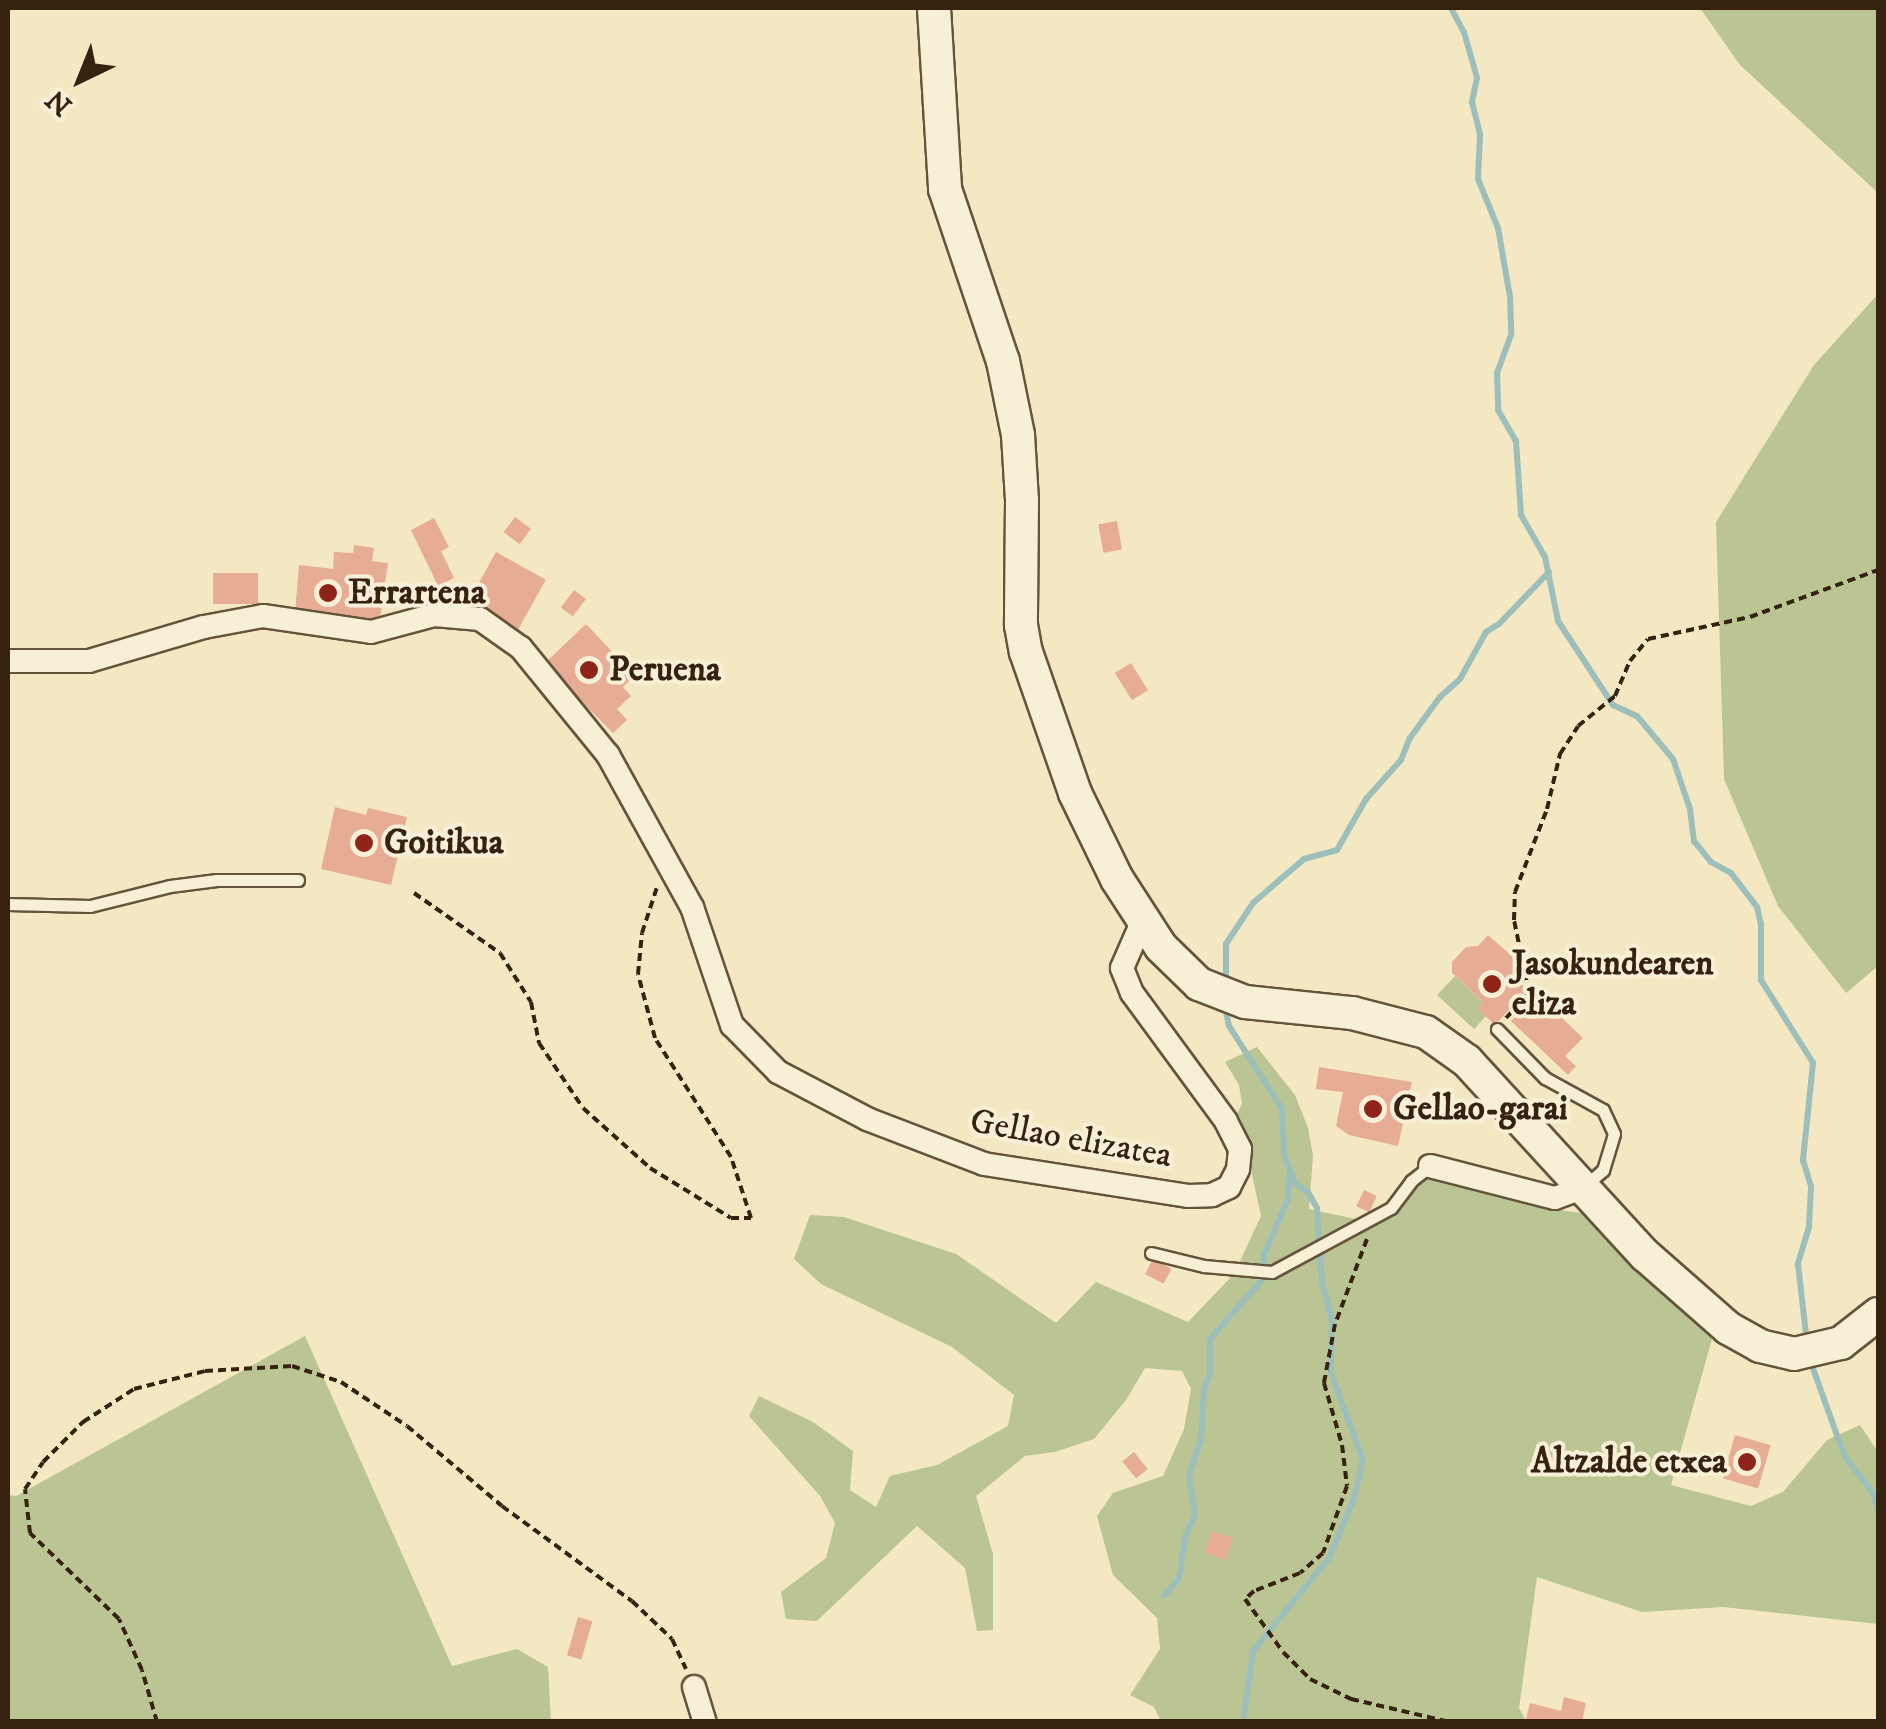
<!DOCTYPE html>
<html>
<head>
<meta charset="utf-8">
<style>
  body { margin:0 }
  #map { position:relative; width:1886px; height:1729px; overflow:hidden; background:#f3e8c2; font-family:"IM FELL DW Pica",serif }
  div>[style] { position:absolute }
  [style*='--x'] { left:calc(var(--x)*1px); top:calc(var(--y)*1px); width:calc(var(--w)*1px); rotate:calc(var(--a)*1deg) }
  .green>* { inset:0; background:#bbc593 }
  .stream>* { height:6px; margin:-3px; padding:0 3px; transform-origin:3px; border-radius:3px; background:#9dbfbb }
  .building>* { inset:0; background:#e7ac94; transform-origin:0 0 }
  .path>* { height:4px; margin-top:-2px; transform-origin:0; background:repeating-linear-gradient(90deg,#36220f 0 8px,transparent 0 13px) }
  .roads { filter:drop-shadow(2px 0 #65543c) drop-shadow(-2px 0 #65543c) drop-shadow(0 2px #65543c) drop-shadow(0 -2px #65543c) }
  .lane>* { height:11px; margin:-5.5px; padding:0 5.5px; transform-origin:5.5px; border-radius:5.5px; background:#f7f0d7 }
  .street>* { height:22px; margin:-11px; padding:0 11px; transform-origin:11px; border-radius:11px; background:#f7f0d7 }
  .secondary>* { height:32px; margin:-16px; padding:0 16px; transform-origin:16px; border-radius:16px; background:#f7f0d7 }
  .dots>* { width:28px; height:28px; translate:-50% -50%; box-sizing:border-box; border:5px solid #f7f0d7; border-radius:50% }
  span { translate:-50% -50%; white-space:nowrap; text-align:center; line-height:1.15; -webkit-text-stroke:8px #f7f0d7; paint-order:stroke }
  .poi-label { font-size:35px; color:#36220f; font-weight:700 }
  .left { translate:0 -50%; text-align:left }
  .right { translate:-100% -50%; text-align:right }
  .street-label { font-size:35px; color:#36220f }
  .frame { position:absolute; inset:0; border:10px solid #36220f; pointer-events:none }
  .north { position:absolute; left:30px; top:30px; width:100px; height:100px; -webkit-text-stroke:8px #f7f0d7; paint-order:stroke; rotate:223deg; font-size:28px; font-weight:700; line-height:40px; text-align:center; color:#36220f }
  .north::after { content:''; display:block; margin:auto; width:35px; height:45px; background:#36220f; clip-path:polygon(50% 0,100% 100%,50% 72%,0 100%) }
</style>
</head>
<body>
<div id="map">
  <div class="green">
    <i style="clip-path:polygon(1700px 8px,1878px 8px,1878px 193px,1740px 65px)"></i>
    <i style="clip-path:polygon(1878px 294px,1878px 966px,1846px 993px,1778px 906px,1724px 779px,1716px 522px,1814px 365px)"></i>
    <i style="clip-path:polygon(1455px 976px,1483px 1002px,1478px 1009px,1486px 1016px,1474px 1029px,1437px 995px)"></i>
    <i style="clip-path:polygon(1257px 1047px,1295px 1095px,1308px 1128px,1313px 1155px,1309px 1209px,1374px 1223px,1417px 1172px,1544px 1208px,1589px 1214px,1714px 1332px,1671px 1485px,1751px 1506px,1783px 1492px,1827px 1440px,1860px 1425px,1878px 1452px,1878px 1624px,1723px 1607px,1642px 1612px,1537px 1577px,1519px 1708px,1526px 1721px,1161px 1721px,1154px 1707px,1130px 1695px,1160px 1649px,1157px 1618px,1113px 1575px,1097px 1516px,1113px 1493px,1163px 1476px,1184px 1429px,1191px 1389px,1182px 1371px,1145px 1368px,1126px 1400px,1094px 1439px,1055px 1452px,1025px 1456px,976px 1496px,993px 1554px,993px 1630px,977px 1631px,965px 1568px,917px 1526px,817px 1621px,786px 1619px,781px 1592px,826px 1558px,835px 1523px,820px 1496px,749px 1416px,759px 1396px,813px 1422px,853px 1451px,850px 1490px,876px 1507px,890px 1476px,937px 1465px,1008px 1426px,1014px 1395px,952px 1347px,821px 1284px,794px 1259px,810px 1215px,844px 1217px,956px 1254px,1056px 1323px,1096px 1282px,1188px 1322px,1234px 1274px,1261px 1216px,1248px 1156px,1233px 1121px,1242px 1104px,1239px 1085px,1225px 1062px)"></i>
    <i style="clip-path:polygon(305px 1336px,452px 1666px,517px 1649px,548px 1667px,551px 1721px,8px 1721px,8px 1495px,16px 1496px)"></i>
  </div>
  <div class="stream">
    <i style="--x:1451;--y:8;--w:27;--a:62"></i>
    <i style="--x:1464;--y:32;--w:48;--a:74.2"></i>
    <i style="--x:1477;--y:78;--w:25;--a:102"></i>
    <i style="--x:1472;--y:102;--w:34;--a:76"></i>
    <i style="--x:1480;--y:135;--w:44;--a:92.6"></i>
    <i style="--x:1478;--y:179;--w:53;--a:67.8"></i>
    <i style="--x:1498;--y:228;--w:70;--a:80.1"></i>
    <i style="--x:1510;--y:297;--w:38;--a:88"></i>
    <i style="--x:1511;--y:335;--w:40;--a:110.2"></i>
    <i style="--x:1497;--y:373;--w:37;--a:88"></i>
    <i style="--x:1498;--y:410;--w:36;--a:60"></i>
    <i style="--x:1516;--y:441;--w:74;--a:86.1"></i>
    <i style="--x:1521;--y:515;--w:48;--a:60.3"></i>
    <i style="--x:1545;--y:557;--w:65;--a:78.5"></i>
    <i style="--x:1558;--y:621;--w:100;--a:56.8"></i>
    <i style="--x:1613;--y:705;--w:26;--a:25"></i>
    <i style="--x:1637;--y:716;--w:56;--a:50.1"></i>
    <i style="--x:1673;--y:759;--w:53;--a:71.2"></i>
    <i style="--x:1690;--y:809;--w:32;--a:83"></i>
    <i style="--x:1694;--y:841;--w:27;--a:51"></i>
    <i style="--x:1711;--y:862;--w:23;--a:29"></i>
    <i style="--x:1731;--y:873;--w:43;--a:52.6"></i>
    <i style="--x:1757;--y:907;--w:17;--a:77"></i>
    <i style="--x:1761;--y:924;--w:56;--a:90"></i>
    <i style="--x:1761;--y:980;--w:98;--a:57.9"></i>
    <i style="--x:1813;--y:1063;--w:98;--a:95.9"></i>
    <i style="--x:1803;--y:1160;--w:28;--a:73"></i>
    <i style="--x:1811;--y:1187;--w:40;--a:92.9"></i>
    <i style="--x:1809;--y:1227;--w:39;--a:107"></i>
    <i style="--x:1798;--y:1264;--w:80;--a:83.5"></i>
    <i style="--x:1226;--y:985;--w:41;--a:-90"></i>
    <i style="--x:1226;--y:944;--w:49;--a:-56.6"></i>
    <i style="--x:1253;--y:903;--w:67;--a:-40.8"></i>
    <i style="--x:1304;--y:859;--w:34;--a:-15"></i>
    <i style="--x:1337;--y:850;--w:59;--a:-60.4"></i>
    <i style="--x:1366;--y:799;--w:52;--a:-48.1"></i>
    <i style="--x:1401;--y:760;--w:24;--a:-68"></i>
    <i style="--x:1410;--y:738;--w:51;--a:-53.8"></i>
    <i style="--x:1440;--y:697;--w:27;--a:-42"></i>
    <i style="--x:1460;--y:679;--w:54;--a:-61"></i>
    <i style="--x:1486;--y:632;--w:15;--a:-32"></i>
    <i style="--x:1499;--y:624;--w:72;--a:-46.1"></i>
    <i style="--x:1225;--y:1007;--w:19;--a:78"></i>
    <i style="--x:1229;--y:1026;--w:98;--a:57.4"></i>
    <i style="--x:1282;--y:1109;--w:45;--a:87.5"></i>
    <i style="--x:1284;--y:1154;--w:31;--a:69"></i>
    <i style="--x:1295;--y:1183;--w:16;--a:35"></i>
    <i style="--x:1308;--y:1192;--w:18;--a:61"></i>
    <i style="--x:1317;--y:1208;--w:74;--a:86.1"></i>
    <i style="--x:1322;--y:1282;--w:38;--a:75"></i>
    <i style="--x:1332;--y:1319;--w:54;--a:91.1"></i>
    <i style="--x:1331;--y:1373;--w:93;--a:69.8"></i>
    <i style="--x:1363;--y:1460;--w:42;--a:103.7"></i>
    <i style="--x:1353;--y:1501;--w:62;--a:112.8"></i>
    <i style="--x:1329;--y:1558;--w:120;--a:129.3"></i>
    <i style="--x:1253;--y:1651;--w:72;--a:98"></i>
    <i style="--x:1810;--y:1360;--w:101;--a:70.3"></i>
    <i style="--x:1844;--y:1455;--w:50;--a:53.1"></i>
    <i style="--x:1874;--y:1495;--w:16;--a:76"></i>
    <i style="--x:1164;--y:1596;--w:23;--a:-50"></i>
    <i style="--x:1179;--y:1578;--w:45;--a:-81"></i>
    <i style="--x:1186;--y:1534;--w:21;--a:-65"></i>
    <i style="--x:1195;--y:1515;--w:40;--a:-98.5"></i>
    <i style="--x:1189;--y:1475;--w:36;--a:-71"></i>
    <i style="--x:1201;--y:1441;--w:52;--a:-86.7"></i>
    <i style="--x:1204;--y:1389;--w:15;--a:-67"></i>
    <i style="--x:1210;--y:1375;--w:36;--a:-90"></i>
    <i style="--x:1210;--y:1339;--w:80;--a:-48.5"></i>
    <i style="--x:1263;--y:1279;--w:24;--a:-88"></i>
    <i style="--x:1264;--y:1255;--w:61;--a:-66.8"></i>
    <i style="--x:1288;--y:1199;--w:27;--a:-86"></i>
  </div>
  <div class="building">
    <i style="left:515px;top:517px;width:20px;height:19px;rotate:37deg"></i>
    <i style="clip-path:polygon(434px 518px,449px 547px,441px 551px,454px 578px,438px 586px,411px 530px)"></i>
    <i style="left:1117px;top:521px;width:29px;height:19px;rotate:80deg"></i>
    <i style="clip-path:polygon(354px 545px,374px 548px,372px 561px,388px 563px,379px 625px,295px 614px,299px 565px,333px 569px,334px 552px,353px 553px)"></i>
    <i style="left:496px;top:552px;width:57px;height:60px;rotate:29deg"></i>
    <i style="left:213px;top:573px;width:45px;height:31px"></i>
    <i style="left:574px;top:590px;width:15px;height:22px;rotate:37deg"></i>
    <i style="clip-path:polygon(586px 624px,635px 676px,623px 687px,631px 696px,617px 709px,627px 720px,613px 733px,544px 664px)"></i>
    <i style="left:1131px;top:663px;width:32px;height:19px;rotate:58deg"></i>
    <i style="clip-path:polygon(335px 807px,366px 815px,368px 808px,407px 817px,391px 885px,321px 869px)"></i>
    <i style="clip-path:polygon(1488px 935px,1523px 966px,1514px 978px,1527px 990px,1495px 1025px,1478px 1009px,1483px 1002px,1452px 973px,1452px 962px,1466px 947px,1478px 946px)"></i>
    <i style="clip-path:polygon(1537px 994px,1583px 1038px,1565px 1056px,1576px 1066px,1568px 1075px,1511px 1021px)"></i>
    <i style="clip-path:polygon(1319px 1067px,1412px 1082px,1398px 1146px,1349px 1135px,1336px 1126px,1343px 1092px,1316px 1089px)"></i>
    <i style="left:1364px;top:1190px;width:14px;height:18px;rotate:25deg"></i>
    <i style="left:1153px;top:1259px;width:21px;height:17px;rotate:28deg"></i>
    <i style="left:1735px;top:1435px;width:37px;height:45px;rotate:16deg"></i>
    <i style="left:1134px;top:1452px;width:22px;height:15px;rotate:51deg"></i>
    <i style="left:1212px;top:1531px;width:22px;height:23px;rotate:18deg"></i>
    <i style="left:578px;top:1617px;width:15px;height:40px;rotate:16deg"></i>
    <i style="clip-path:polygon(1564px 1697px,1586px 1703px,1582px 1722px,1526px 1719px,1530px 1703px,1561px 1711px)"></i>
  </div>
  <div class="path">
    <i style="--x:414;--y:893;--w:105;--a:34.9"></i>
    <i style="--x:500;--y:953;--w:58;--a:57.7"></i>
    <i style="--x:531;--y:1002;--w:42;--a:79"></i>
    <i style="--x:539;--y:1043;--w:78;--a:55.9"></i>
    <i style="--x:583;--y:1108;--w:90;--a:41.8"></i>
    <i style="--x:650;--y:1168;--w:95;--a:31.7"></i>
    <i style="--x:731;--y:1218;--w:20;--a:0"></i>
    <i style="--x:751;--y:1218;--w:64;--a:-108.2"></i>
    <i style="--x:731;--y:1157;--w:141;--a:-122.6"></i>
    <i style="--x:655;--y:1038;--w:66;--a:-104.9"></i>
    <i style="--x:638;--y:974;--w:41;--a:-84.4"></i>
    <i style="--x:642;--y:933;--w:48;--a:-71.9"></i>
    <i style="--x:1506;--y:1018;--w:34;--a:-47"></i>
    <i style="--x:1529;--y:993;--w:75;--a:-101.6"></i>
    <i style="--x:1514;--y:920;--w:28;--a:-88"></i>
    <i style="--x:1515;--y:892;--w:89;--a:-68.9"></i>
    <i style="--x:1547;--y:809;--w:57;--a:-76.7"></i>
    <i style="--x:1560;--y:754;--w:33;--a:-57"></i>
    <i style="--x:1578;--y:726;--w:48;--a:-39"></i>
    <i style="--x:1615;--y:696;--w:38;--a:-67"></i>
    <i style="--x:1630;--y:661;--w:28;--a:-51"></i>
    <i style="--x:1648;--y:639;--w:104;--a:-12.2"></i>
    <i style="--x:1750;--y:617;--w:136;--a:-20.2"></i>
    <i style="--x:1367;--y:1239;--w:91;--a:110.6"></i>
    <i style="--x:1335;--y:1324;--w:60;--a:100.6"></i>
    <i style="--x:1324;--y:1383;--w:65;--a:73.8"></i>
    <i style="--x:1342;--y:1445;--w:41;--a:83"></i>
    <i style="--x:1347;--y:1486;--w:71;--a:109.7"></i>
    <i style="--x:1323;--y:1553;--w:30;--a:139"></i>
    <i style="--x:1300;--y:1573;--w:49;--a:158.6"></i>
    <i style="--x:1254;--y:1591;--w:12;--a:138"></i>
    <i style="--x:1245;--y:1599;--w:65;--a:54.4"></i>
    <i style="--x:1283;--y:1652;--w:38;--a:45"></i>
    <i style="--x:1310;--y:1679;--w:46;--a:26"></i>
    <i style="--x:1351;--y:1699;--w:102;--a:13.1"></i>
    <i style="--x:157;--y:1722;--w:54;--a:-106.1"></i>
    <i style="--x:142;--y:1670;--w:56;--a:-114.3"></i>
    <i style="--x:119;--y:1619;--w:124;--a:-136"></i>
    <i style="--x:30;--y:1533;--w:44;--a:-96.5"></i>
    <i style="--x:25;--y:1489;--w:32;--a:-56"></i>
    <i style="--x:43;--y:1462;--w:57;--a:-45"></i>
    <i style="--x:83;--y:1422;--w:61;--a:-32.9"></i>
    <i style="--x:134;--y:1389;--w:73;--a:-14.2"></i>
    <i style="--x:205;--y:1371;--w:87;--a:-3.3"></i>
    <i style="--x:292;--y:1366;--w:52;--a:18.1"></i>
    <i style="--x:341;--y:1382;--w:79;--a:33.7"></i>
    <i style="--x:407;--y:1426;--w:124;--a:40.1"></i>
    <i style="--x:502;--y:1506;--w:161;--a:36.2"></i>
    <i style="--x:632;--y:1601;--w:55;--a:43.5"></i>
    <i style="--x:672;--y:1639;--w:33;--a:65"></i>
  </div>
  <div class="roads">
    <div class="lane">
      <i style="--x:8;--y:904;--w:82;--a:1.4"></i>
      <i style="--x:90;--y:906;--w:82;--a:-14"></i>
      <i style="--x:170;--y:886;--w:47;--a:-7.3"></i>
      <i style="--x:217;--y:880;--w:81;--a:0"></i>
      <i style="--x:1497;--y:1029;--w:69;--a:45.6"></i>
      <i style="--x:1545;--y:1078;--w:66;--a:28.9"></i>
      <i style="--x:1603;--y:1110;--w:26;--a:65"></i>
      <i style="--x:1614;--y:1134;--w:38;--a:107"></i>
      <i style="--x:1603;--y:1170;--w:23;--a:139"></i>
      <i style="--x:1151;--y:1253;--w:55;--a:13.8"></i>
      <i style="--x:1204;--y:1266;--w:68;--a:5"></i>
      <i style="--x:1272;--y:1272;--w:135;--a:-28.3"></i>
      <i style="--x:1391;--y:1208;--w:34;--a:-53"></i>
      <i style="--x:1411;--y:1181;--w:24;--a:-38"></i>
    </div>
    <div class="street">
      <i style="--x:8;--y:661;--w:81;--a:0"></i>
      <i style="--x:89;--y:661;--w:120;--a:-16.5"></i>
      <i style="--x:204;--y:627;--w:60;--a:-10.6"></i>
      <i style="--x:263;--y:616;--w:109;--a:8.4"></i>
      <i style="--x:371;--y:632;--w:65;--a:-15.1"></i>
      <i style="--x:434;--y:615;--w:46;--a:5"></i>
      <i style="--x:480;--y:619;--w:50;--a:35.3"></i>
      <i style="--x:521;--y:648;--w:138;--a:50.9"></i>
      <i style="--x:608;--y:755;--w:174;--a:61.1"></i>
      <i style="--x:692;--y:907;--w:125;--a:71.3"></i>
      <i style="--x:732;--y:1025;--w:66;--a:45.6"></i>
      <i style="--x:778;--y:1072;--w:101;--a:27.8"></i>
      <i style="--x:867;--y:1119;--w:125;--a:21"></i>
      <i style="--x:984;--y:1164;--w:206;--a:8.9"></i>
      <i style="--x:1188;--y:1196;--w:24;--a:-2"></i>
      <i style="--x:1212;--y:1195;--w:19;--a:-25"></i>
      <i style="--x:1229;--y:1187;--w:20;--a:-63"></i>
      <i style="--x:1238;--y:1169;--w:20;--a:-84"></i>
      <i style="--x:1240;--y:1149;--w:31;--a:-117"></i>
      <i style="--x:1226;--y:1121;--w:159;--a:-126.3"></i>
      <i style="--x:1132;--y:993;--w:27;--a:-112"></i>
      <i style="--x:1122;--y:968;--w:52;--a:-66.4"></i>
      <i style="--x:1430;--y:1166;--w:129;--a:14.4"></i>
      <i style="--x:1555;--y:1198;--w:30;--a:-20"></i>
      <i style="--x:694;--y:1687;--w:37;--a:73"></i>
    </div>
    <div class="secondary">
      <i style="--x:934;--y:8;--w:181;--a:86.5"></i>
      <i style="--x:945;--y:189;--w:182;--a:71.4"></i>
      <i style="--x:1003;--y:361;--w:76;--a:78.5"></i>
      <i style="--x:1018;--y:435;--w:66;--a:86.5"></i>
      <i style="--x:1022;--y:501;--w:124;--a:90.5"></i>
      <i style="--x:1021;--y:625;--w:27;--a:80"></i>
      <i style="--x:1026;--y:652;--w:149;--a:70.8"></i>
      <i style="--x:1075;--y:793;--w:96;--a:64"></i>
      <i style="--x:1117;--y:879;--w:81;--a:57.1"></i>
      <i style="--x:1161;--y:947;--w:53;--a:44.2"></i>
      <i style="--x:1199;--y:984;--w:49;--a:21.4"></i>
      <i style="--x:1245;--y:1002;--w:108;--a:5.9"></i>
      <i style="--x:1352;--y:1013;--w:76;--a:14.4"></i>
      <i style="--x:1426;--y:1032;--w:50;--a:35.3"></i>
      <i style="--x:1467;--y:1061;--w:263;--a:47.5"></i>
      <i style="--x:1645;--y:1255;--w:111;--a:41.3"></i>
      <i style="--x:1728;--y:1328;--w:37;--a:29"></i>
      <i style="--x:1760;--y:1346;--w:35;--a:13"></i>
      <i style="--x:1794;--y:1354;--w:48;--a:-13.2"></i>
      <i style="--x:1841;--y:1343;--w:47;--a:-38.1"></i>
    </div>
  </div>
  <div class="dots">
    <i style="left:328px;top:593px;background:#8f2418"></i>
    <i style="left:589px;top:670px;background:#8f2418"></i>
    <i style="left:364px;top:843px;background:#8f2418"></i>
    <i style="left:1492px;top:984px;background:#8f2418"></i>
    <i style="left:1373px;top:1109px;background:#8f2418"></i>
    <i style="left:1747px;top:1462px;background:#8f2418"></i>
  </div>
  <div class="poi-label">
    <span class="left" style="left:348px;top:593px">Errartena</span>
    <span class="left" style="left:609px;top:670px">Peruena</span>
    <span class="left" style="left:384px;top:843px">Goitikua</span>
    <span class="left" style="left:1512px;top:984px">Jasokundearen<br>eliza</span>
    <span class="left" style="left:1393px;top:1109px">Gellao-garai</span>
    <span class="right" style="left:1727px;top:1462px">Altzalde etxea</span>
  </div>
  <div class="street-label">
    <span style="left:1071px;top:1139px;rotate:10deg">Gellao elizatea</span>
  </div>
  <div class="frame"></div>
  <div class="north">N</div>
</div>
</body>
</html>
